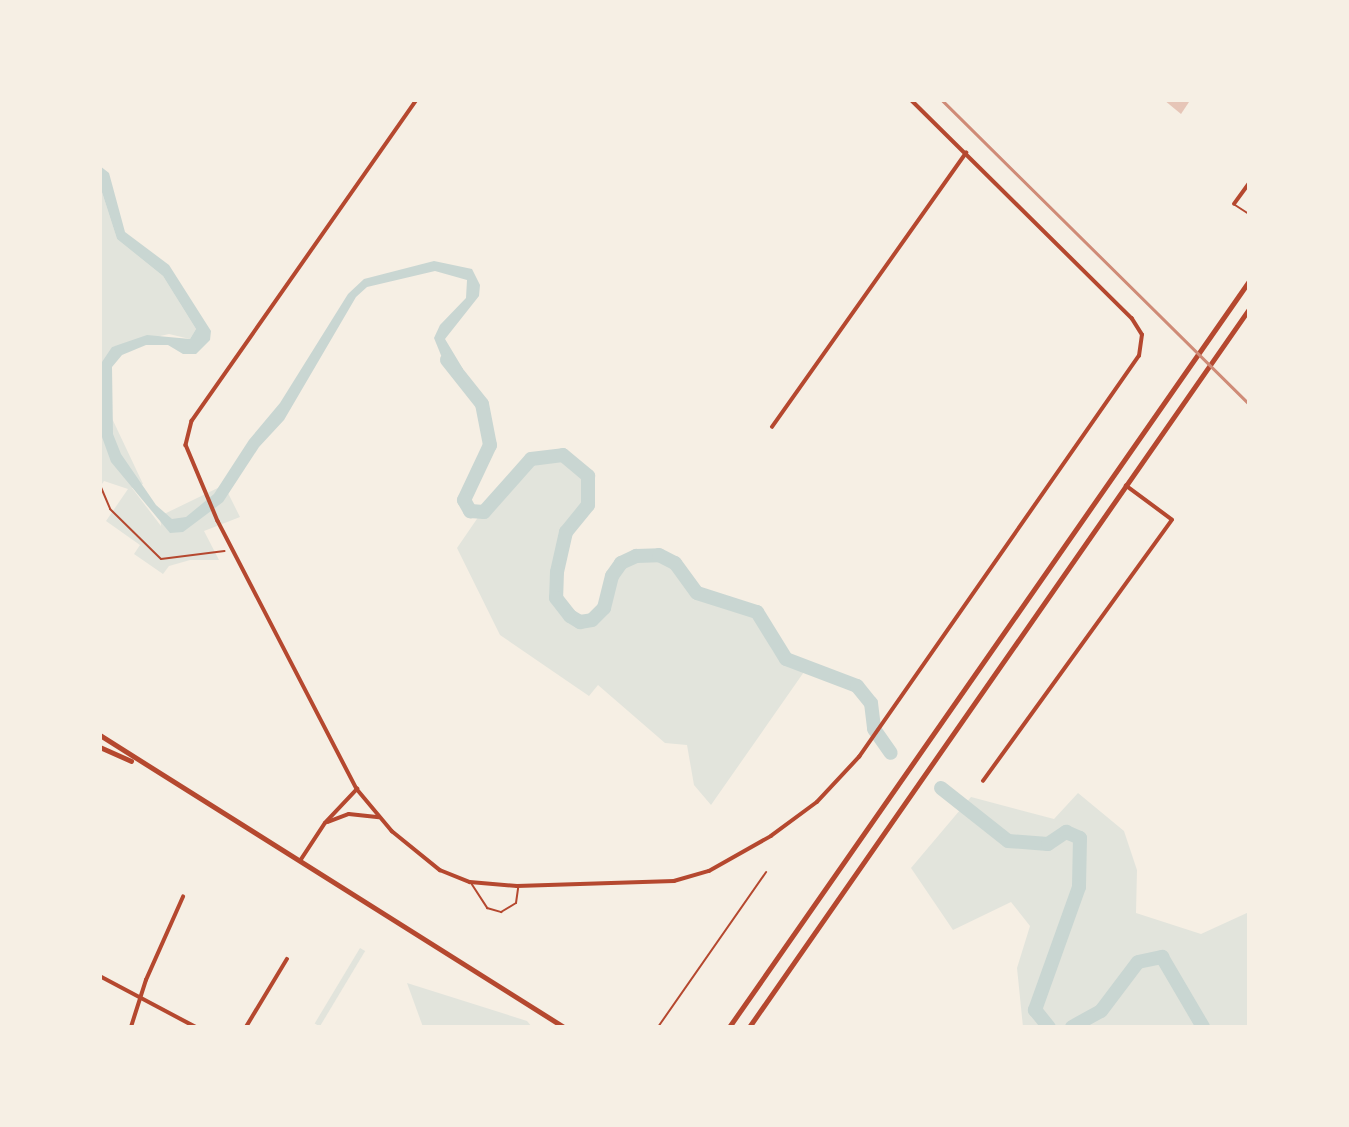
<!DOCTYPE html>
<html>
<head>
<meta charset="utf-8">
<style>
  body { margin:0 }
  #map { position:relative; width:1349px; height:1127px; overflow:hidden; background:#f6efe4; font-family:"Titillium Web",sans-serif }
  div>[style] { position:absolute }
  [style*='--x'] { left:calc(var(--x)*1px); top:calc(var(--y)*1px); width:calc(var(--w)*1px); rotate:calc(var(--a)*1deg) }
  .green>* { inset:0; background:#e2e4dc; transform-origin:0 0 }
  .water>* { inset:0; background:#c9d6d2 }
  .river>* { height:14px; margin:-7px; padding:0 7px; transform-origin:7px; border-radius:7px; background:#c9d6d2 }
  .building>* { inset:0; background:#e6c5b7 }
  .path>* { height:2px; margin:-1px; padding:0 1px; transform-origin:1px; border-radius:1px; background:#b5482f }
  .service>* { height:2px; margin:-1px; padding:0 1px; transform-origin:1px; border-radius:1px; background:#b5482f }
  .minor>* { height:3.5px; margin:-1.75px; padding:0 1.75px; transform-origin:1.75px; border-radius:1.75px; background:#b5482f }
  .secondary>* { height:4.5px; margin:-2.25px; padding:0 2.25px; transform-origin:2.25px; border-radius:2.25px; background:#b5482f }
  .trunk>* { height:5px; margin:-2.5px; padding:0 2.5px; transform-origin:2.5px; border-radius:2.5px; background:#b5482f }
  .rail>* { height:2.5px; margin:-1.25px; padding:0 1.25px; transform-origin:1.25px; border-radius:1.25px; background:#cf8b77 }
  span { translate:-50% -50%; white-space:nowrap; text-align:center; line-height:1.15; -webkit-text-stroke:7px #f6efe4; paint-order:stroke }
  .frame { position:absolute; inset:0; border:102px solid #f6efe4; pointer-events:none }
</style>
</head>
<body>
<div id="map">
  <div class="green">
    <i style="clip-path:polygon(100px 186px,117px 239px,163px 276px,196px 329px,190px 339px,169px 334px,112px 347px,100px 393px,143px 484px,132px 488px,161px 526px,160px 516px,224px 485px,240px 517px,204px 531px,219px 560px,190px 560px,169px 566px,163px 574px,134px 554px,140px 545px,106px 521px,128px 489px,104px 481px,100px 487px)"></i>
    <i style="clip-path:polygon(540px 456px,584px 466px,591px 482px,590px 497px,569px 529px,557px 587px,558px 599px,571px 618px,590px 622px,598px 614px,619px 564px,638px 555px,661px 555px,677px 563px,688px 582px,706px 596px,758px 615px,767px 625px,771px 648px,780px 661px,806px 669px,711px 805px,694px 785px,687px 745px,665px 743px,598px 685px,589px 696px,500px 635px,457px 548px,481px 513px,501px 498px,518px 470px)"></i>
    <i style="clip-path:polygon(1078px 793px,1124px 831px,1137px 870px,1136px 913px,1201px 934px,1249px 912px,1249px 1027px,1023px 1027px,1017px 968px,1030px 926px,1011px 902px,953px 930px,911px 868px,971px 797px,1054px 819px)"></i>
    <i style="left:360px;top:948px;width:6px;height:88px;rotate:31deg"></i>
    <i style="clip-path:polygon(407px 983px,527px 1021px,532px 1027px,423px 1027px)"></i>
  </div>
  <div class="water">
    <i style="clip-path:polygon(100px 166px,109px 173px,125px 232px,169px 265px,211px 331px,210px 340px,196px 354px,183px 354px,168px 345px,146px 345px,122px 355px,112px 367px,113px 434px,121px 454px,156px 505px,172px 519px,186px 517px,214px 494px,249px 440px,280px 403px,348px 294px,364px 279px,434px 261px,472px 269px,480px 285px,479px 296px,445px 339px,463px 369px,456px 378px,447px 370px,434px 338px,440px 325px,466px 298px,467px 280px,435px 271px,367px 287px,356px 297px,284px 420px,259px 447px,223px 502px,183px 532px,170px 533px,111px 462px,102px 437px,102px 362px,112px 347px,147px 335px,190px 339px,196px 329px,163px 276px,117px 239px,100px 186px)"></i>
  </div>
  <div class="river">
    <i style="--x:447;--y:360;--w:56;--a:51.5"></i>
    <i style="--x:482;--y:404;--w:42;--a:79"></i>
    <i style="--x:490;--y:445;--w:61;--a:115.3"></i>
    <i style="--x:464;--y:500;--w:13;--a:61"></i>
    <i style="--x:470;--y:511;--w:14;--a:4"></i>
    <i style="--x:484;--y:512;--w:71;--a:-48.4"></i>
    <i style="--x:531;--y:459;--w:32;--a:-7"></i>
    <i style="--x:563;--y:455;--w:33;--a:40"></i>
    <i style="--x:588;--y:476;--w:29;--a:90"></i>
    <i style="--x:588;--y:505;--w:35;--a:129"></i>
    <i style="--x:566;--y:532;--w:41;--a:102.7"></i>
    <i style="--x:557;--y:572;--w:26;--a:92"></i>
    <i style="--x:556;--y:598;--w:23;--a:52"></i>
    <i style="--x:570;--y:616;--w:12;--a:31"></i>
    <i style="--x:580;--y:622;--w:12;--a:-9"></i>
    <i style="--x:592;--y:620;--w:17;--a:-45"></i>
    <i style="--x:604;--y:608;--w:33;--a:-76"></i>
    <i style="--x:612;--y:576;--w:16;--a:-55"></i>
    <i style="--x:621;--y:563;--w:17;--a:-25"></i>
    <i style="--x:636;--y:556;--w:23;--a:-2"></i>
    <i style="--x:659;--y:555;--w:18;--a:27"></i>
    <i style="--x:675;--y:563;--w:37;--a:54"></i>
    <i style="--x:697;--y:593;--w:63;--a:17.6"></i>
    <i style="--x:757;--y:612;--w:55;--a:58.3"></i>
    <i style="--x:786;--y:659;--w:76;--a:20.8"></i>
    <i style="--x:857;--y:686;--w:22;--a:51"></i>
    <i style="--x:871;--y:703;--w:26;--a:83"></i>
    <i style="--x:874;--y:729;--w:29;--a:55"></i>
    <i style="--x:941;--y:788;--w:85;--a:38.3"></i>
    <i style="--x:1008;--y:841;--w:40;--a:4.3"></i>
    <i style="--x:1048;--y:844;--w:22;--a:-34"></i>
    <i style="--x:1066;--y:832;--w:15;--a:23"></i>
    <i style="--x:1080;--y:838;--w:49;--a:91.2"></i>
    <i style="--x:1079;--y:887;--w:131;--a:109.7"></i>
    <i style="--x:1035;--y:1010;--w:22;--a:51"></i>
    <i style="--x:1072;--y:1027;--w:33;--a:-29"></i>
    <i style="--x:1101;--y:1011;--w:61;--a:-52.9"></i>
    <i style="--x:1138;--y:962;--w:25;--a:-12"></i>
    <i style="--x:1162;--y:957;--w:81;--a:59.6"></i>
  </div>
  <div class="building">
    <i style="clip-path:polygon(1164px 100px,1187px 100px,1189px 102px,1181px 114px)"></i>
  </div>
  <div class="path">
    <i style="--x:100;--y:258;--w:44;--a:90"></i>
    <i style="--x:100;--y:485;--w:26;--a:67"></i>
    <i style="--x:110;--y:509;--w:71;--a:44.4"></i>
    <i style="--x:161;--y:559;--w:64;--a:-7.1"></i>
    <i style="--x:658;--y:1027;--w:189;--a:-55.1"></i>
  </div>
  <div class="service">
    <i style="--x:1235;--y:205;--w:17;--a:33"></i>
    <i style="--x:471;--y:883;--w:30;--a:57"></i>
    <i style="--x:487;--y:908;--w:15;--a:16"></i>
    <i style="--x:501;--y:912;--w:17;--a:-31"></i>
    <i style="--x:516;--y:903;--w:15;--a:-82"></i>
  </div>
  <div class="minor">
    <i style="--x:417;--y:100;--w:392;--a:125"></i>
    <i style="--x:192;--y:421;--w:25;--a:104"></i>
    <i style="--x:186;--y:445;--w:82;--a:67.2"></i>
    <i style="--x:218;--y:521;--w:302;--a:62.6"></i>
    <i style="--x:357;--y:789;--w:55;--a:50.2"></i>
    <i style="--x:392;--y:831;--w:62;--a:39.1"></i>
    <i style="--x:440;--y:870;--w:32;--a:22"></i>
    <i style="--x:470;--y:882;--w:47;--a:4.9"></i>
    <i style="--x:517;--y:886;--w:157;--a:-1.8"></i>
    <i style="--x:674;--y:881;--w:36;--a:-16"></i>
    <i style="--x:709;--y:871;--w:71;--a:-29.4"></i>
    <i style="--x:771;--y:836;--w:57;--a:-36.5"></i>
    <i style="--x:817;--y:802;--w:62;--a:-47"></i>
    <i style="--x:859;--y:757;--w:489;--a:-55.1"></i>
    <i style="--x:1139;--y:356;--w:21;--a:-82"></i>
    <i style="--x:1142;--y:335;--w:19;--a:-122"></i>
    <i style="--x:1132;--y:319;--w:311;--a:-135.3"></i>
    <i style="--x:1234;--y:204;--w:26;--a:-54"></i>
    <i style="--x:772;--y:427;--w:336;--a:-54.7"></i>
    <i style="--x:983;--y:781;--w:322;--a:-54.1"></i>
    <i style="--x:1172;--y:520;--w:57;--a:-143.5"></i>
    <i style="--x:328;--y:822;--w:22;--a:-21"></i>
    <i style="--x:349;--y:814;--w:30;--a:6"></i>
    <i style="--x:300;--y:861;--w:45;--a:-56.7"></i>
    <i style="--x:325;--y:823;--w:47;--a:-46.7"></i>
    <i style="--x:100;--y:976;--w:109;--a:28"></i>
    <i style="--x:131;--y:1027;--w:49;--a:-72.3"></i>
    <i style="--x:146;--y:980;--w:91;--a:-66"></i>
    <i style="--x:246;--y:1027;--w:79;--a:-58.9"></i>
  </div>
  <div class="secondary">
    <i style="--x:100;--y:735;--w:548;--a:32.18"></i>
    <i style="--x:100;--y:747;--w:34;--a:24"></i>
  </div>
  <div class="trunk">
    <i style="--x:729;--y:1027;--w:909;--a:-55.12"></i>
    <i style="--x:749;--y:1027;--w:875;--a:-55.15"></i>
  </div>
  <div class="rail">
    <i style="--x:942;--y:100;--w:432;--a:44.7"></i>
  </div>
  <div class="frame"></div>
</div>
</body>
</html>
